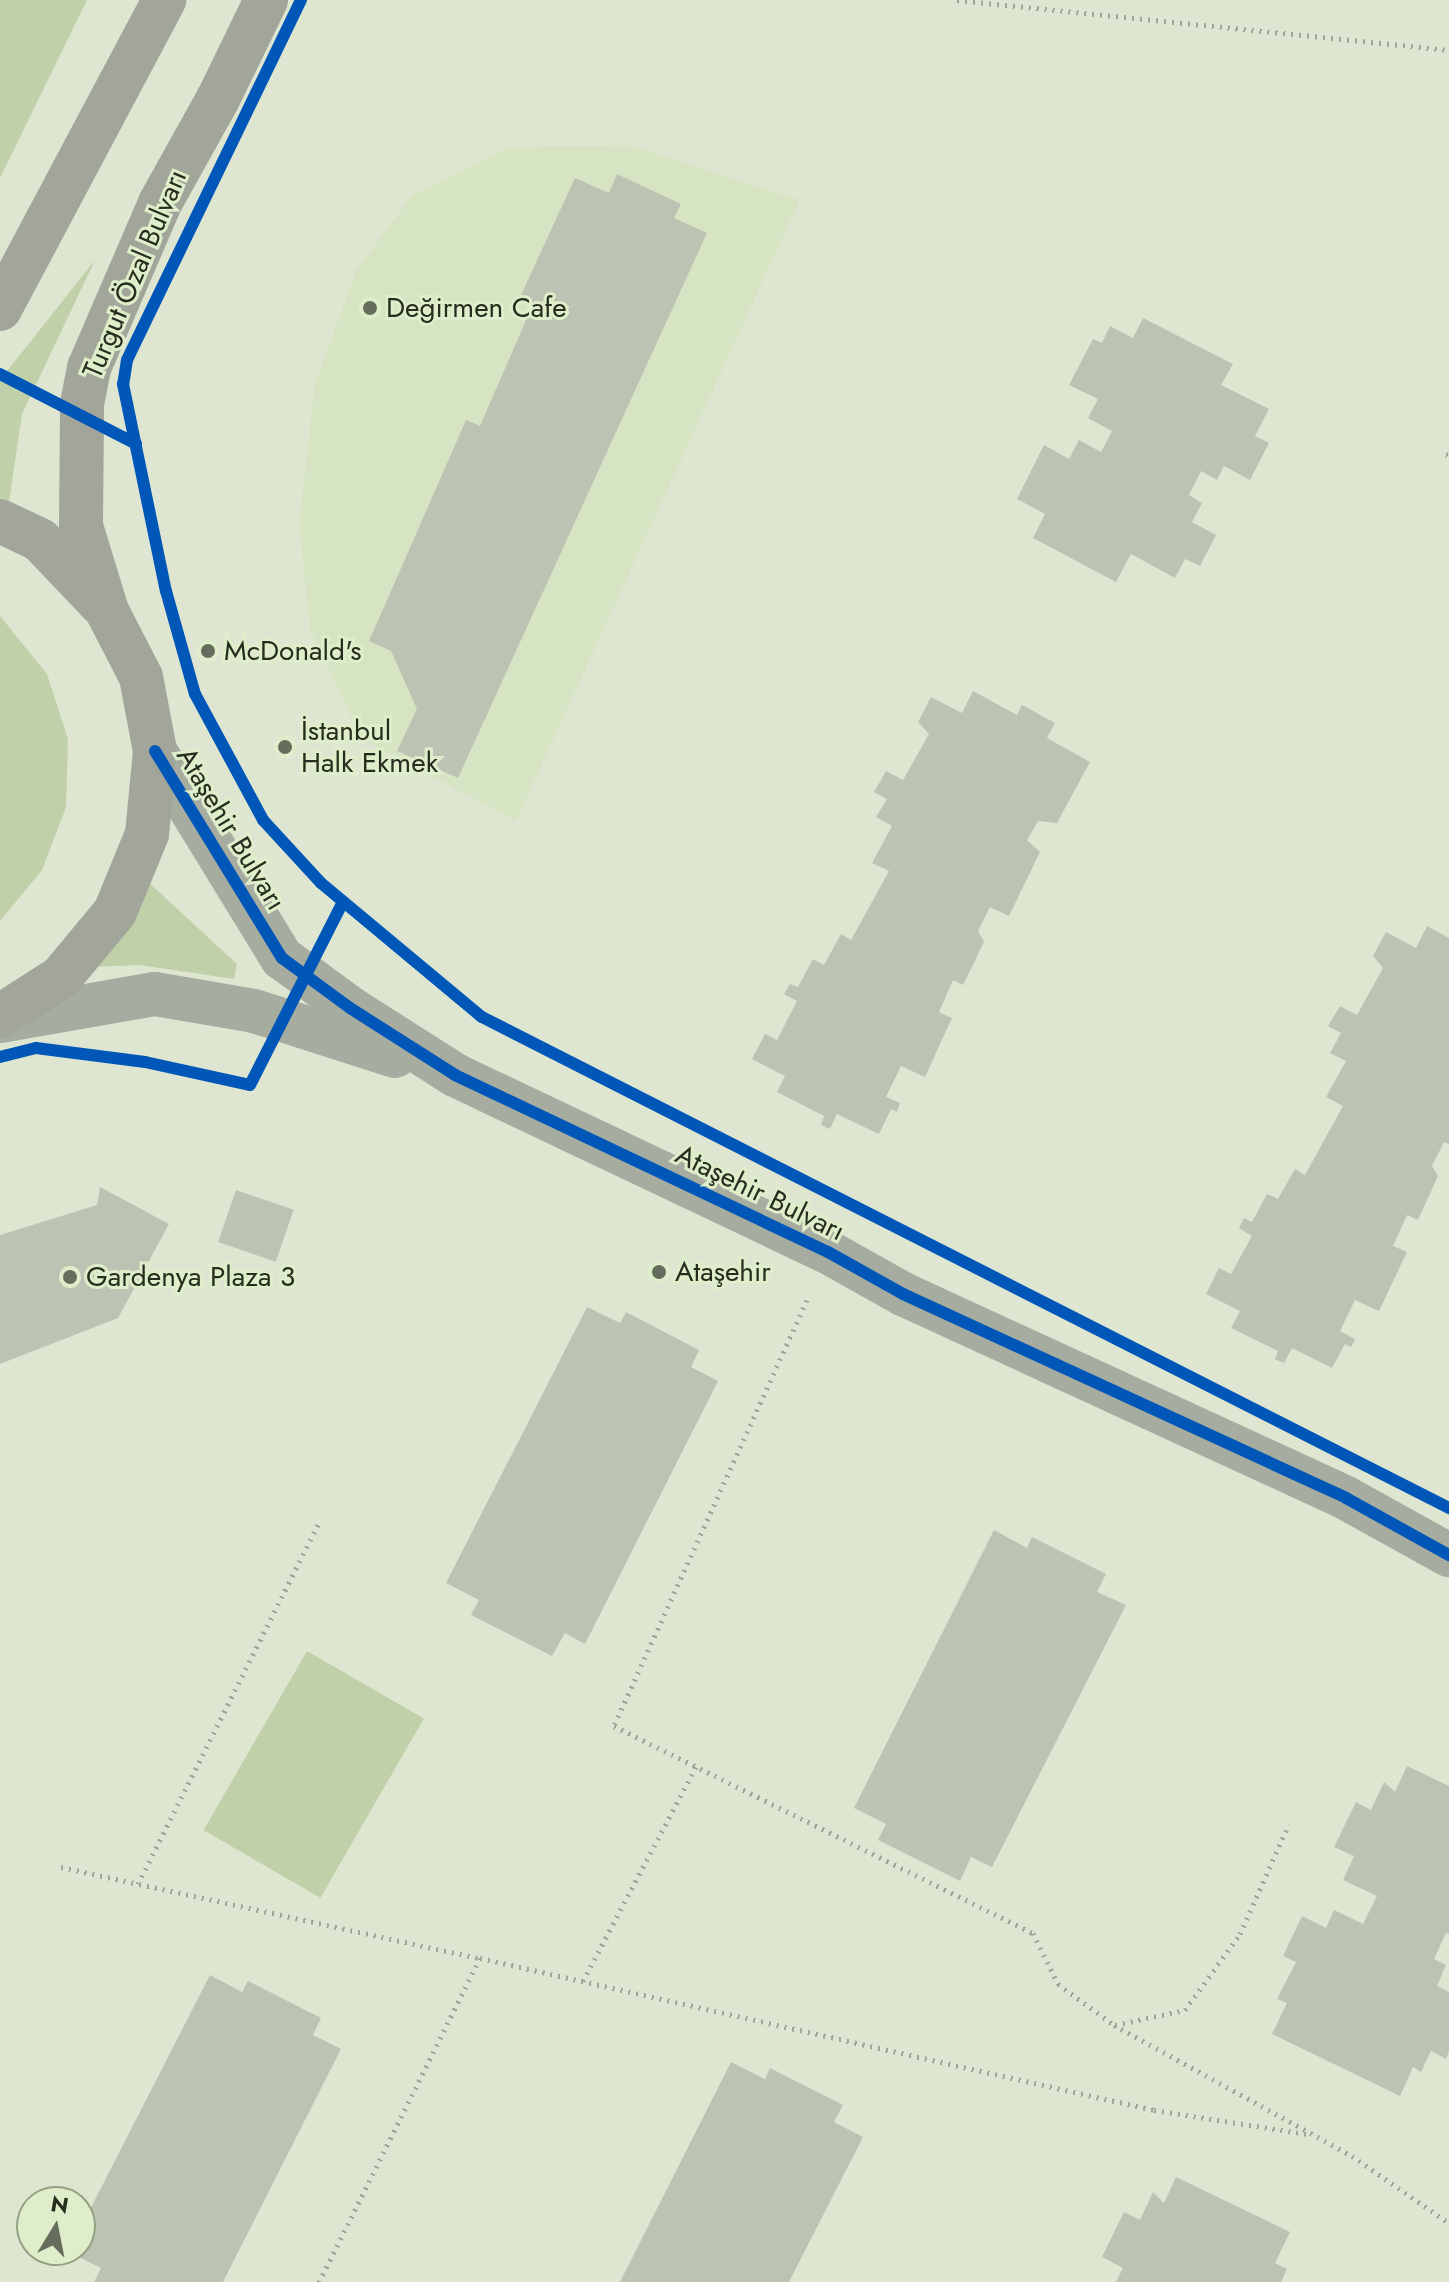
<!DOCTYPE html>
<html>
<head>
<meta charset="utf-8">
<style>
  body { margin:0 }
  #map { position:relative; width:1449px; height:2282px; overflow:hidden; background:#dee6d2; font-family:Jost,sans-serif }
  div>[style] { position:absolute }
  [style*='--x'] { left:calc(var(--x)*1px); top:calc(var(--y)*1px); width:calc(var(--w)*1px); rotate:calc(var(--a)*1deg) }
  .built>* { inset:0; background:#d7e4c4 }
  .green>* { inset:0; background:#c0d0a8; transform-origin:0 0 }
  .building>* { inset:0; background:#bcc3b3; transform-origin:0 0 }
  .path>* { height:5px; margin-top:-2.5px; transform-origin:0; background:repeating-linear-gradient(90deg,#a0a49b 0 2px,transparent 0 8px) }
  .secondary>* { height:44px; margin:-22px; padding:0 22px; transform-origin:22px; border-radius:22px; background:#a7aca1 }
  .primary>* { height:44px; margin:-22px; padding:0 22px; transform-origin:22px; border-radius:22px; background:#a1a59a }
  .cycleway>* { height:12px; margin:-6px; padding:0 6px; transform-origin:6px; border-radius:6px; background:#0057b8 }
  .dots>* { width:22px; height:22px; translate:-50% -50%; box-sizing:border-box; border:4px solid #dfeeca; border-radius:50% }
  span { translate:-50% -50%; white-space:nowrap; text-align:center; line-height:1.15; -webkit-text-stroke:6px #dfeeca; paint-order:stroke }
  .street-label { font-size:28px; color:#262c1e }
  .poi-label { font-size:28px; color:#262c1e }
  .left { translate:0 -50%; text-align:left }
  .north { position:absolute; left:16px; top:2186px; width:80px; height:80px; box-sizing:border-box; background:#dfeeca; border:2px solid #95a085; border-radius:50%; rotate:10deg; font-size:22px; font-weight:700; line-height:32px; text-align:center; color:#262c1e }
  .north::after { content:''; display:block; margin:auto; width:28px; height:36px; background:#666d5d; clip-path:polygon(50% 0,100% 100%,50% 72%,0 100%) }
</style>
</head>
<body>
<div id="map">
  <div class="built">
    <i style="clip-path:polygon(630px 145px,800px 200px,516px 821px,362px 739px,310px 630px,299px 524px,315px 383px,356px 271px,412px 195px,509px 147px)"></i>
  </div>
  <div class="green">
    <i style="clip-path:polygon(0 0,87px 0,0 178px)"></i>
    <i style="clip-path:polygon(95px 260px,22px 414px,8px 509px,0 506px,0 380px)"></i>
    <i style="clip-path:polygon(0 616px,47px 674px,68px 739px,66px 807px,42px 870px,0 921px)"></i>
    <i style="clip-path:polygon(132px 867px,237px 964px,234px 979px,139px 965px,63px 968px)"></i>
    <i style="left:307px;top:1651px;width:135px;height:207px;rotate:30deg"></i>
  </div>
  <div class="building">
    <i style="clip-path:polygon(617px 174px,681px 204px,674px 218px,707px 233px,458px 778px,397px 751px,417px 709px,391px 651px,369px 641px,466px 420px,480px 426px,533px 304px,521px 295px,575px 178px,609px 193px)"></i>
    <i style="clip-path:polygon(1143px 318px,1233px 364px,1221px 385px,1269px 409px,1255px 436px,1269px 443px,1250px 480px,1224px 466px,1217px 480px,1201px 471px,1189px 495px,1202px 503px,1192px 522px,1216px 535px,1200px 566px,1185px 559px,1175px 578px,1131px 554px,1116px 582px,1033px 538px,1045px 514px,1017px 499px,1044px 445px,1069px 459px,1079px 440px,1101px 452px,1112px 431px,1088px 418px,1098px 399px,1069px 385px,1093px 339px,1102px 343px,1110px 326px,1133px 338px)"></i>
    <i style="clip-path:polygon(973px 691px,1017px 715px,1022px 705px,1055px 723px,1047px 738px,1090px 762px,1057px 823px,1038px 821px,1027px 840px,1040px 852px,1009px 916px,990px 907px,978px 931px,984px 942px,963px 985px,953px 980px,939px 1012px,952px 1018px,925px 1077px,901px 1066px,886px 1097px,900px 1103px,897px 1112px,891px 1109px,879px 1134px,837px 1114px,830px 1129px,821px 1125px,824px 1116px,777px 1092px,785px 1076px,752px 1059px,765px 1034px,777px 1040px,797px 1001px,784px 994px,790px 984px,798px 987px,813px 959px,824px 965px,841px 934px,851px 940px,889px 871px,872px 863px,892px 826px,876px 817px,887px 799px,874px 792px,886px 771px,903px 780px,929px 734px,918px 722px,931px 697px,962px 713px)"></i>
    <i style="clip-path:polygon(1427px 926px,1449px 938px,1449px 1144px,1444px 1142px,1432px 1166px,1438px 1176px,1418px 1220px,1407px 1215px,1393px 1246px,1407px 1252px,1379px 1311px,1355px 1300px,1340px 1331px,1355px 1339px,1351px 1347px,1345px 1344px,1332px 1368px,1292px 1348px,1284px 1363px,1275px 1359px,1278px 1351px,1231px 1328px,1240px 1311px,1206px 1294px,1219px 1268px,1231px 1274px,1252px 1236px,1239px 1228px,1244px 1218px,1252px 1222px,1267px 1194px,1278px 1199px,1295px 1169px,1305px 1175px,1343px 1106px,1326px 1097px,1346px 1061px,1330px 1053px,1341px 1033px,1328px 1026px,1340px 1006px,1357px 1015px,1383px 968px,1373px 956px,1386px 932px,1416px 948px)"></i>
    <i style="clip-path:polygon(100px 1187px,169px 1224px,118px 1318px,0 1364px,0 1235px,97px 1205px)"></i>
    <i style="left:236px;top:1190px;width:61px;height:55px;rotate:19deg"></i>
    <i style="clip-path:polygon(587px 1307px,620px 1323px,626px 1312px,699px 1350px,691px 1367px,718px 1381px,585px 1644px,565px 1633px,552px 1656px,471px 1615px,479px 1600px,446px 1583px)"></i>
    <i style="clip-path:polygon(994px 1530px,1027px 1548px,1032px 1537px,1106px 1574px,1097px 1592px,1126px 1605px,992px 1867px,971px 1857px,960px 1881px,878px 1840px,886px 1824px,854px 1808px)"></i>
    <i style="clip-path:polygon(1407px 1766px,1449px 1786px,1449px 1934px,1446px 1933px,1434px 1959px,1446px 1965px,1437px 1986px,1449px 1992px,1449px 2051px,1446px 2059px,1431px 2051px,1421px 2072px,1413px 2067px,1400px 2096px,1272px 2034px,1287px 2003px,1277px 1999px,1296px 1962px,1283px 1956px,1302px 1916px,1326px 1928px,1334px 1910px,1363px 1924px,1377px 1896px,1343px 1880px,1354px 1856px,1334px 1847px,1356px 1802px,1371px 1810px,1384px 1782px,1395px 1792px)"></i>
    <i style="clip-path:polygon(210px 1975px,242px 1992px,248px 1981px,321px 2018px,313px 2035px,341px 2049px,223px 2282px,94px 2282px,101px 2268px,65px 2250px,80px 2250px,80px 2229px)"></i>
    <i style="clip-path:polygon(731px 2062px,765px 2079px,770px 2068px,843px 2105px,834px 2122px,863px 2137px,789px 2282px,620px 2282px)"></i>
    <i style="clip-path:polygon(1176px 2177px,1290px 2232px,1275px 2263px,1287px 2269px,1281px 2282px,1116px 2282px,1123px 2268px,1102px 2257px,1124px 2212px,1140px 2220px,1153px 2192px,1164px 2203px)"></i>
  </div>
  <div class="path">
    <i style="--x:957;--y:0;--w:495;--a:5.8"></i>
    <i style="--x:1446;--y:454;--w:3;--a:18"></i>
    <i style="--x:807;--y:1300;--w:468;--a:114.4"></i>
    <i style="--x:614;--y:1726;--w:467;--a:26.3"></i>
    <i style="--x:1033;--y:1933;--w:57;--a:63.9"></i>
    <i style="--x:1058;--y:1984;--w:69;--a:36.2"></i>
    <i style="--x:1114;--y:2025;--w:272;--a:28.8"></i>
    <i style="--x:1352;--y:2156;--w:118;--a:34.6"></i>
    <i style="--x:61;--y:1867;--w:429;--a:12.3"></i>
    <i style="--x:480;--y:1958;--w:362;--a:116.4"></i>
    <i style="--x:138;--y:1884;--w:402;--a:-63.4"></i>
    <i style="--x:480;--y:1958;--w:691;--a:12.71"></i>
    <i style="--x:1154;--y:2110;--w:156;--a:8.9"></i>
    <i style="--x:583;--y:1981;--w:242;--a:-62.2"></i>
    <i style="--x:1115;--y:2025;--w:72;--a:-12.1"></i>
    <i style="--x:1185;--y:2010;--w:94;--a:-54.1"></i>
    <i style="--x:1240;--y:1934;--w:120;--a:-66"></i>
  </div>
  <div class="secondary">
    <i style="--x:155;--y:751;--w:243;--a:58.5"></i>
    <i style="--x:282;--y:958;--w:84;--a:36.3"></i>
    <i style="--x:350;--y:1008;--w:125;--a:32.5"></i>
    <i style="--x:455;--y:1075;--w:413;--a:25.4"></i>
    <i style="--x:828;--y:1252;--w:86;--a:29.2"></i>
    <i style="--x:903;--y:1294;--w:488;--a:24.7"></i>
    <i style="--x:1346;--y:1498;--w:118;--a:29"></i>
    <i style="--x:0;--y:1021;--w:157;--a:-9.9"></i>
    <i style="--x:155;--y:994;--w:100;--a:9.7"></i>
    <i style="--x:254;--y:1011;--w:148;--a:17.7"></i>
  </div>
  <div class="primary">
    <i style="--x:0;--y:309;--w:350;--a:-62"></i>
    <i style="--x:0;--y:521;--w:44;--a:25.4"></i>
    <i style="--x:40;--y:540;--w:87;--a:46.4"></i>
    <i style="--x:0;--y:1016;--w:72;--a:-32.6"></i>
    <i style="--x:61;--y:977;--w:85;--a:-50.3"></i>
    <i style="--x:115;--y:912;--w:84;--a:-67.7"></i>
    <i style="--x:147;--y:834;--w:83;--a:-84.5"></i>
    <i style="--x:155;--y:751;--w:75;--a:-100.7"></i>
    <i style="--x:141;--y:677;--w:74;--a:-117.3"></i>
    <i style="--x:107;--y:611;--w:89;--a:-107"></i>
    <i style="--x:81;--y:526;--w:122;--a:-89.5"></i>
    <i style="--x:82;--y:404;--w:37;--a:-79"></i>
    <i style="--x:89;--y:368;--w:180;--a:-66.7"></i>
    <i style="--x:160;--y:203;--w:119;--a:-60.9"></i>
    <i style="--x:218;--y:99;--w:110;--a:-64.1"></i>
  </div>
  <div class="cycleway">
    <i style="--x:301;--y:0;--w:400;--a:115.8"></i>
    <i style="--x:127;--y:360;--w:24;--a:99"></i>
    <i style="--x:123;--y:384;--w:211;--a:78.3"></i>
    <i style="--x:166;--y:591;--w:107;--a:74.3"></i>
    <i style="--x:195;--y:694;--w:143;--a:61.6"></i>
    <i style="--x:263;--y:820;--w:86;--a:47.4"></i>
    <i style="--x:321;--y:883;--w:209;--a:39.8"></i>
    <i style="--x:482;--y:1017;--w:1085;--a:26.92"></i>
    <i style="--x:0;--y:374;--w:153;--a:27.2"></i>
    <i style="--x:155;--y:751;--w:243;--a:58.5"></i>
    <i style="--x:282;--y:958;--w:84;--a:36.3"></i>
    <i style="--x:350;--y:1008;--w:125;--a:32.5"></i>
    <i style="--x:455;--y:1075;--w:413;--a:25.4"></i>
    <i style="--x:828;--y:1252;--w:86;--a:29.2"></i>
    <i style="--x:903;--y:1294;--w:488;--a:24.7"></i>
    <i style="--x:1346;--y:1498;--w:118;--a:29"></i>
    <i style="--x:0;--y:1057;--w:37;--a:-14"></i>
    <i style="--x:36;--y:1048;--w:110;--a:7.3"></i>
    <i style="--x:145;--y:1062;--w:107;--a:12.4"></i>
    <i style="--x:250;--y:1085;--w:205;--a:-63.1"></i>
  </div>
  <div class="dots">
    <i style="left:370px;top:308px;background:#666d5d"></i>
    <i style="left:208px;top:651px;background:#666d5d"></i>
    <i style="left:285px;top:747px;background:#666d5d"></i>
    <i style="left:659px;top:1272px;background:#666d5d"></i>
    <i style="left:70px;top:1277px;background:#666d5d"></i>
  </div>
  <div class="street-label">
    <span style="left:135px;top:274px;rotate:-67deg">Turgut Özal Bulvarı</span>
    <span style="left:231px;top:829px;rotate:59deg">Ataşehir Bulvarı</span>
    <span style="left:760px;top:1193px;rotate:26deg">Ataşehir Bulvarı</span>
  </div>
  <div class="poi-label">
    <span class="left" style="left:386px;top:308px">Değirmen Cafe</span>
    <span class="left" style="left:224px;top:651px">McDonald's</span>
    <span class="left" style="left:301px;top:747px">İstanbul<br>Halk Ekmek</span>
    <span class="left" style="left:675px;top:1272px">Ataşehir</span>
    <span class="left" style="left:86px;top:1277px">Gardenya Plaza 3</span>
  </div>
  <div class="north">N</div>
</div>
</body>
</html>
